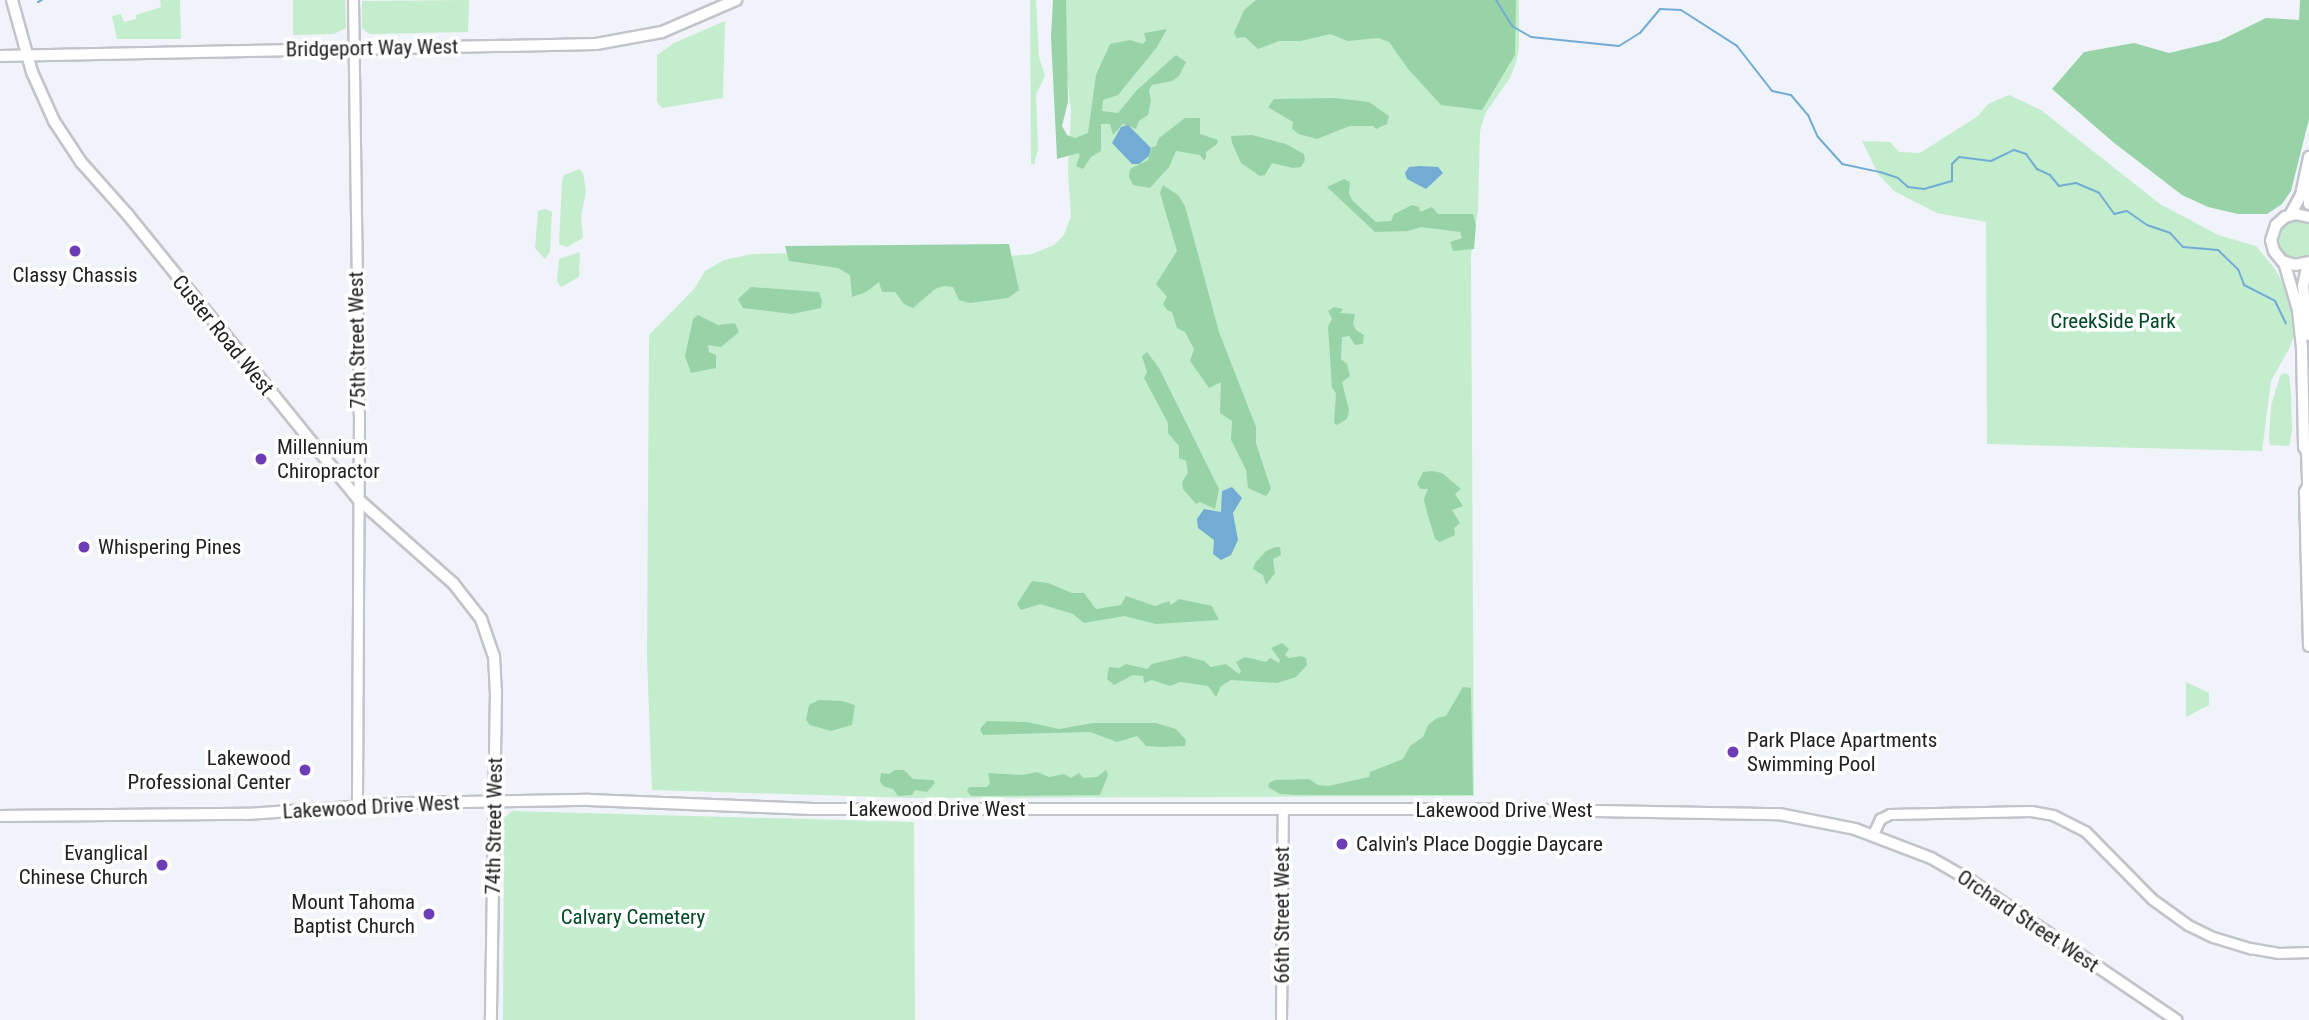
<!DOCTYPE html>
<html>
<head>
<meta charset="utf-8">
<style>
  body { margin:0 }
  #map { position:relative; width:2309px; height:1020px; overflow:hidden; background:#f0f3f9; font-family:"Roboto Condensed",sans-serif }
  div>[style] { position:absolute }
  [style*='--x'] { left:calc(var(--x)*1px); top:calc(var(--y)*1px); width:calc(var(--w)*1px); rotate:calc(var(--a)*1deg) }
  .green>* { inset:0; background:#c4edce }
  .forest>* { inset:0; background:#98d3a8 }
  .water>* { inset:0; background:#72acd5 }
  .stream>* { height:2px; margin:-1px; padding:0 1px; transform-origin:1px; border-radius:1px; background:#72acd5 }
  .roads { filter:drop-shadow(2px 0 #c1c4ca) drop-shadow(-2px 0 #c1c4ca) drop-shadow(0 2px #c1c4ca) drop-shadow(0 -2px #c1c4ca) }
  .minor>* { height:9px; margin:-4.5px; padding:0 4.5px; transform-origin:4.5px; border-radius:4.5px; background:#fff }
  .major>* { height:10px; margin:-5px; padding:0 5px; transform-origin:5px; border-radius:5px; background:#fff }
  .dots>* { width:19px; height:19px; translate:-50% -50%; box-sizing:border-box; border:4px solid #fff; border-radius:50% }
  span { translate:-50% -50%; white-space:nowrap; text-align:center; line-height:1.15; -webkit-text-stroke:7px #fff; paint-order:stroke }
  .street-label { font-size:21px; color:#202123 }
  .poi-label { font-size:21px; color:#202123 }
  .left { translate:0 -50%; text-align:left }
  .right { translate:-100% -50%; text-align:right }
  .park-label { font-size:21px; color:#004922 }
</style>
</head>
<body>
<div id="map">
  <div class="green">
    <i style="clip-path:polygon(160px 0,180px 0,181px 39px,117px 39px,112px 16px,121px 14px,124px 22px,136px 19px,136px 15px,161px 7px)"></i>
    <i style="clip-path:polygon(293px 0,345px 0,346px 28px,334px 34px,293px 35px)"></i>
    <i style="clip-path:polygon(469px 0,468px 32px,369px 34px,362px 28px,362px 1px)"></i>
    <i style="clip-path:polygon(1030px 0,1036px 0,1039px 57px,1045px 76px,1036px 94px,1038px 149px,1034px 165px,1031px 163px)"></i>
    <i style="clip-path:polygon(1066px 0,1519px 0,1519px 48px,1516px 63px,1510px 78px,1486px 112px,1480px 131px,1478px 210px,1471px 254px,1474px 796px,914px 798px,652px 790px,647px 658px,649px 335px,694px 289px,705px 271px,724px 260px,752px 254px,812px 253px,1011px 256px,1032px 254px,1054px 245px,1064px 235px,1071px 216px,1068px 171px,1071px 112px,1065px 59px)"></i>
    <i style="clip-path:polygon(725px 21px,723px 98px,662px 108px,657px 102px,657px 55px,674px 43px)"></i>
    <i style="clip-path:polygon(2009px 95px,2041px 110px,2160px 204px,2218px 235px,2256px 246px,2275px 269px,2288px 293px,2295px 332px,2290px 347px,2271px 381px,2262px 451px,1987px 444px,1986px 222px,1937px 213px,1894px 191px,1878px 174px,1862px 141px,1890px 142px,1899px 152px,1920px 153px,1978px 116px,1988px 104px)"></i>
    <i style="clip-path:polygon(579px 169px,583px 173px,586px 191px,581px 217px,583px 238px,567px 247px,559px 244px,562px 181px,564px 175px)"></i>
    <i style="clip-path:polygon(545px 209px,552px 212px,550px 252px,545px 259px,535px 248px,538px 211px)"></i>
    <i style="clip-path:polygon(2294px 220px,2309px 224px,2309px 255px,2301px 259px,2285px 255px,2278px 244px,2281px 228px)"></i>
    <i style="clip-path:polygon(580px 252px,579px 277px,561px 287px,557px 281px,559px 259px)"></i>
    <i style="clip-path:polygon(2284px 373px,2289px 375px,2291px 391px,2292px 431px,2289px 446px,2270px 445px,2269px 438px,2271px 406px,2280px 376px)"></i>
    <i style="clip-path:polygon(2186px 682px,2209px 693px,2209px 705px,2186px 717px)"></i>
    <i style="clip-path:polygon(512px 811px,914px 822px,915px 1020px,503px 1020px,504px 818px)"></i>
  </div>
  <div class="forest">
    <i style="clip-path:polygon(1053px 0,1066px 0,1068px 102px,1062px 126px,1067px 135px,1075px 138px,1088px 133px,1096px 75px,1110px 44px,1130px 40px,1143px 44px,1146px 40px,1144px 33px,1167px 29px,1157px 47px,1118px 95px,1103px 100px,1102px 111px,1118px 113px,1137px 90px,1176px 55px,1186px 62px,1179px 76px,1172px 81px,1152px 85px,1149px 90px,1151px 101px,1148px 115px,1139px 121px,1136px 129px,1123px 124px,1113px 135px,1110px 124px,1101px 124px,1101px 151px,1091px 157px,1083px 169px,1076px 166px,1080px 155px,1078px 153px,1057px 159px,1051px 37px)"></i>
    <i style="clip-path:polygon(1256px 0,1516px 0,1515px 55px,1482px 110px,1441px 105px,1409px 70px,1389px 42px,1378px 38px,1348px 41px,1330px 34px,1301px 41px,1279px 41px,1258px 49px,1245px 37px,1237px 38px,1234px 33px,1244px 10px)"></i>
    <i style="clip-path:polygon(2300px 0,2309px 0,2309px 119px,2291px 191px,2282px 204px,2267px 214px,2238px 214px,2208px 207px,2182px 195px,2113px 142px,2052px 89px,2084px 52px,2134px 43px,2169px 53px,2219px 41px,2266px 18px,2299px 20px)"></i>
    <i style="clip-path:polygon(1334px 98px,1369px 102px,1389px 116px,1387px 124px,1376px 129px,1373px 126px,1350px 126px,1317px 139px,1299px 134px,1292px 129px,1293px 122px,1268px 107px,1274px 99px)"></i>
    <i style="clip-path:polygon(1185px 118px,1200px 118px,1200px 134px,1218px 140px,1217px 144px,1206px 152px,1206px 158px,1204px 161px,1200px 155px,1176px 151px,1169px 167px,1150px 188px,1133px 185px,1129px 177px,1130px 169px,1148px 160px,1152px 147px,1156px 146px,1159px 138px)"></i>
    <i style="clip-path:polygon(1252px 135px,1286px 144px,1304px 154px,1305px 160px,1301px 167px,1293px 168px,1272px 163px,1265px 175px,1260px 176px,1241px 163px,1232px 143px,1231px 136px)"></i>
    <i style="clip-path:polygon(1344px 179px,1350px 182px,1349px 193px,1352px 200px,1376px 222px,1391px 221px,1394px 214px,1412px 205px,1419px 207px,1420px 212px,1432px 207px,1438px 214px,1473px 214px,1476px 225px,1474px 249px,1453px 251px,1450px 242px,1462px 238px,1460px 232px,1421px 227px,1408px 231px,1375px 232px,1327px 187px)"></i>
    <i style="clip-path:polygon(1163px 185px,1178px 195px,1185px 206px,1219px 332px,1256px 427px,1256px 443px,1271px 489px,1266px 496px,1248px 488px,1246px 470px,1231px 440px,1232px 421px,1220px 413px,1221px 382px,1209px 388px,1190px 361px,1194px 349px,1185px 332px,1177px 328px,1172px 312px,1167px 310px,1163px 304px,1167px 297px,1156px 284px,1177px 251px,1160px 193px)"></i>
    <i style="clip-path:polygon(1009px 244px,1019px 290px,1008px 298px,970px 303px,959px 300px,953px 287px,944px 286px,935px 289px,913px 308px,904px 304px,895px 292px,882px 292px,879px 282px,866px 292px,852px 297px,850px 275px,838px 268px,789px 261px,785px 246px)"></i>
    <i style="clip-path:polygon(751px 287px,819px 292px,822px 301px,821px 308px,792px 314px,743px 308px,738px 299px)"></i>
    <i style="clip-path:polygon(1334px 307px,1343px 309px,1340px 313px,1355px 314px,1353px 324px,1356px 330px,1364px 335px,1363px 344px,1355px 345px,1349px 336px,1342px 337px,1341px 359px,1347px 364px,1350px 376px,1342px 382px,1349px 410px,1347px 419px,1337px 425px,1334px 423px,1336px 393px,1332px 388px,1328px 326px,1332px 319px,1328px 311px)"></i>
    <i style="clip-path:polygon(698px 315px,718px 325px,735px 323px,739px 332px,721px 347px,708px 345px,709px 352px,716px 355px,716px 368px,691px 373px,685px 356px,693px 319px)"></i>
    <i style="clip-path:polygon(1147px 352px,1159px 368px,1219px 489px,1215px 509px,1200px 502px,1196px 504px,1183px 489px,1182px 482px,1188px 473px,1186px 461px,1179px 458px,1179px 446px,1168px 433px,1168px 423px,1144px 378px,1147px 372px,1142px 356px)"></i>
    <i style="clip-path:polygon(1432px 471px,1442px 473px,1461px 489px,1455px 494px,1463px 506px,1452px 510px,1460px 523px,1454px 528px,1455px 535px,1440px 542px,1435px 539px,1426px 509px,1424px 499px,1428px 489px,1421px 489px,1417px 484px,1423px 472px)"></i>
    <i style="clip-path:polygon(1275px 547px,1280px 547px,1281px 555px,1273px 559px,1275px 573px,1266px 585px,1263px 575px,1253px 569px,1255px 563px,1266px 551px)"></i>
    <i style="clip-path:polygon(1032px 581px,1048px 583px,1072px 593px,1084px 593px,1096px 609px,1121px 605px,1126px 596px,1155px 606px,1169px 601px,1171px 605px,1179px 599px,1212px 606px,1219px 620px,1156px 624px,1124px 616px,1084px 623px,1073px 614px,1040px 604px,1021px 610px,1017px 604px)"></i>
    <i style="clip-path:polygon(1282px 643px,1289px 649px,1285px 655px,1289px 658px,1301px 656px,1306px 658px,1307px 665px,1296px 677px,1277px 683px,1231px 680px,1221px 686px,1216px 697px,1208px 686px,1180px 682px,1170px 686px,1152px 680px,1144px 683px,1143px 676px,1133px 675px,1114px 685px,1107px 679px,1109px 667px,1119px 668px,1126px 664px,1147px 669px,1152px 664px,1185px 656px,1204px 661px,1211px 667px,1226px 664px,1239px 674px,1241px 671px,1236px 662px,1245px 657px,1266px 662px,1270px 658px,1279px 663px,1280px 660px,1271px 648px)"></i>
    <i style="clip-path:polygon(1463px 687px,1471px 688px,1473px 795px,1297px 795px,1280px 794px,1268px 787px,1269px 783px,1275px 780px,1309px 779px,1318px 785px,1328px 786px,1369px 777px,1370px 772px,1403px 759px,1410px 746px,1423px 737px,1428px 725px,1437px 718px,1446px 716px)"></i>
    <i style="clip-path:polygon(819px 700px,842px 701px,855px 705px,852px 725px,831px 731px,810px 725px,806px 720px,809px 705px)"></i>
    <i style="clip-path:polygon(987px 721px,1027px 722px,1059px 729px,1093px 723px,1156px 723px,1176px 729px,1186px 740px,1185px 746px,1160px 747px,1146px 746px,1137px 736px,1117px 742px,1090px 732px,983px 735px,980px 729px)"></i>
    <i style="clip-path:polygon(895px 770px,904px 770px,913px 779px,933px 780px,935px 783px,927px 792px,915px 790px,912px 795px,898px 796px,893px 789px,883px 786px,880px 781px,881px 773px,889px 774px)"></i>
    <i style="clip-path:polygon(1106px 770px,1108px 775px,1100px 795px,971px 796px,967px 791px,969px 787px,987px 787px,990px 783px,988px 773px,1022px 775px,1037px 772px,1049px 777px,1064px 774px,1071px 778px,1079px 773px,1083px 778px,1097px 777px)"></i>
  </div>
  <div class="water">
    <i style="clip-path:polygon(1128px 125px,1151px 148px,1149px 156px,1139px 164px,1132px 164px,1112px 143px,1121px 127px)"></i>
    <i style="clip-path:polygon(1420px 166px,1438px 167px,1443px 173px,1426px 189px,1407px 179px,1405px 173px,1409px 167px)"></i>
    <i style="clip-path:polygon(1232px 487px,1242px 498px,1233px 513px,1238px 540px,1231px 555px,1221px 560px,1213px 554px,1214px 540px,1198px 528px,1197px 519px,1204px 509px,1221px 512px,1222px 491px)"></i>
  </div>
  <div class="stream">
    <i style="--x:1496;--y:0;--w:31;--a:58"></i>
    <i style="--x:1512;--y:26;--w:22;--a:30"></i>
    <i style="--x:1531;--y:37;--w:88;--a:5.8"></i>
    <i style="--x:1619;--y:46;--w:25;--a:-32"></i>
    <i style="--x:1640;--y:33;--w:31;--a:-50"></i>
    <i style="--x:1660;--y:9;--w:21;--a:3"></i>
    <i style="--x:1681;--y:10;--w:67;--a:32.7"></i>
    <i style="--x:1737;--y:46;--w:57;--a:52.1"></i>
    <i style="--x:1772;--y:91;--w:19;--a:12"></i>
    <i style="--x:1791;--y:95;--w:26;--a:50"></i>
    <i style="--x:1808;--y:115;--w:24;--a:66"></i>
    <i style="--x:1818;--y:137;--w:36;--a:48"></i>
    <i style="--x:1842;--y:164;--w:39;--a:12"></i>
    <i style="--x:1880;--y:172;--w:19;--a:18"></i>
    <i style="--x:1898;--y:178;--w:13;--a:42"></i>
    <i style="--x:1908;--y:187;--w:16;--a:7"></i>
    <i style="--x:1924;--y:189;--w:29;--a:-16"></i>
    <i style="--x:1952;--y:181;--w:17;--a:-90"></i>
    <i style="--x:1952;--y:164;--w:10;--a:-45"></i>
    <i style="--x:1959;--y:157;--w:32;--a:7"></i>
    <i style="--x:1991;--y:161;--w:25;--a:-26"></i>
    <i style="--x:2014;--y:150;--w:13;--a:18"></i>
    <i style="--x:2026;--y:154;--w:19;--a:54"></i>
    <i style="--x:2037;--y:169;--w:14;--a:25"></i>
    <i style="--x:2050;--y:175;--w:14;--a:51"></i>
    <i style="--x:2059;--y:186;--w:17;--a:-10"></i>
    <i style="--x:2076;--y:183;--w:25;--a:23"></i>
    <i style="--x:2099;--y:193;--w:26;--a:54"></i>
    <i style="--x:2114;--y:214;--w:13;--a:-13"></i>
    <i style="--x:2127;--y:211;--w:24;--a:35"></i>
    <i style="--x:2147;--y:225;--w:24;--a:19"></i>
    <i style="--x:2170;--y:233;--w:19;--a:47"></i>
    <i style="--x:2183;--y:247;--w:35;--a:5"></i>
    <i style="--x:2218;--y:250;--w:28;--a:44"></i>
    <i style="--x:2238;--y:269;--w:17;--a:69"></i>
    <i style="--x:2244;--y:285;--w:35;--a:27"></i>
    <i style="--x:2275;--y:301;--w:25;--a:64"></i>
    <i style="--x:38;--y:2;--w:4;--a:-27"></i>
  </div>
  <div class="roads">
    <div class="minor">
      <i style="--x:353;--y:0;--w:414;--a:89.2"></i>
      <i style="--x:359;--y:414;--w:393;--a:90.3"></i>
      <i style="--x:1873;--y:834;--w:17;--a:-65"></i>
      <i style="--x:1880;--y:819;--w:11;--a:-27"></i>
      <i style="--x:1890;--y:814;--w:141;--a:-1.2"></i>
      <i style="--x:2031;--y:811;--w:22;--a:10"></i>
      <i style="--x:2053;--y:815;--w:36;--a:27"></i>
      <i style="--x:2085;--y:831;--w:95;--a:45.4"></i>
      <i style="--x:2152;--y:899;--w:44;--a:35.8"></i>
      <i style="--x:2188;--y:925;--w:28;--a:26"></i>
      <i style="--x:2213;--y:937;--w:39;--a:17"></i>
      <i style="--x:2250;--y:948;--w:29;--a:10"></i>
      <i style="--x:2279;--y:953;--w:30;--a:-2"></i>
      <i style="--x:1281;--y:1020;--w:211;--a:-89.5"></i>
    </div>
    <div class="major">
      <i style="--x:12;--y:0;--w:75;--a:74.5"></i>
      <i style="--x:32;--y:72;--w:54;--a:65.8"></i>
      <i style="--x:54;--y:121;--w:49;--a:56.6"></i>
      <i style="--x:81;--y:162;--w:71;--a:48.4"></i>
      <i style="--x:128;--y:215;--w:365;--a:51"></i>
      <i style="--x:358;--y:499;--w:127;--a:41.5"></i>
      <i style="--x:453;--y:583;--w:46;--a:52.1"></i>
      <i style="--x:481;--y:619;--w:39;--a:71"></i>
      <i style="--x:494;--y:656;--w:36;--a:87"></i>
      <i style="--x:496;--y:692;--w:328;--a:90.9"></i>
      <i style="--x:0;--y:56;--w:596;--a:-1.15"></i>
      <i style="--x:596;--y:44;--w:67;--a:-10.3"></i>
      <i style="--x:662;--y:32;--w:81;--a:-23.4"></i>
      <i style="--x:2309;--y:186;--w:18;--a:90"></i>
      <i style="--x:2290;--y:215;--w:23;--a:-61"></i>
      <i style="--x:2301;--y:195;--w:39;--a:-78"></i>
      <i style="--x:2309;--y:217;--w:13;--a:-167"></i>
      <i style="--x:2296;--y:214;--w:11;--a:165"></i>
      <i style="--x:2285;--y:217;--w:12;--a:138"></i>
      <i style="--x:2276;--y:225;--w:16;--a:108"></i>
      <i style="--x:2271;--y:240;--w:11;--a:75"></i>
      <i style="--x:2274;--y:251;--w:13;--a:51"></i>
      <i style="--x:2282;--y:261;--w:14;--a:17"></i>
      <i style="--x:2295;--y:265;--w:14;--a:-12"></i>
      <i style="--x:2284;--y:262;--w:50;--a:73.7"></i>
      <i style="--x:2298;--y:310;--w:39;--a:84"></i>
      <i style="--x:2302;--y:349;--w:98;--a:88.8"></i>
      <i style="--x:2304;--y:447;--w:6;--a:59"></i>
      <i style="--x:2307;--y:452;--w:34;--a:88"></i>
      <i style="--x:2308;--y:486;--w:7;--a:117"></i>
      <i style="--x:2305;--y:492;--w:154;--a:88.5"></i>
      <i style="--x:2308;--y:335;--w:49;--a:-95.8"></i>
      <i style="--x:2303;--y:286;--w:24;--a:-78"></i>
      <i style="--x:0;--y:816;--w:247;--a:-0.5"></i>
      <i style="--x:247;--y:814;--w:162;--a:-3.9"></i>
      <i style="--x:409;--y:803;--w:180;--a:-1"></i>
      <i style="--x:589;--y:800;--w:224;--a:2.3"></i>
      <i style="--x:813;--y:809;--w:670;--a:0"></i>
      <i style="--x:1483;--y:809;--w:296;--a:1"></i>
      <i style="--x:1779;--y:814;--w:77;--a:11.2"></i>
      <i style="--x:1855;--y:829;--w:81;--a:20.9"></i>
      <i style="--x:1931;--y:858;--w:46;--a:29.9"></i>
      <i style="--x:1971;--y:881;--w:248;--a:34.1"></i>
    </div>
  </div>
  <div class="dots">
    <i style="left:75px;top:251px;background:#6d3db5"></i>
    <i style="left:261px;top:459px;background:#6d3db5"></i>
    <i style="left:84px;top:547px;background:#6d3db5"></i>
    <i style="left:1733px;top:752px;background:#6d3db5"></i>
    <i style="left:305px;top:770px;background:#6d3db5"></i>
    <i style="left:1342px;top:844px;background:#6d3db5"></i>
    <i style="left:162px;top:865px;background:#6d3db5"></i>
    <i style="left:429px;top:914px;background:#6d3db5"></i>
  </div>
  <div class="street-label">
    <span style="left:372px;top:48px;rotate:-1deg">Bridgeport Way West</span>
    <span style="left:223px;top:335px;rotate:51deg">Custer Road West</span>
    <span style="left:357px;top:340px;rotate:-91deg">75th Street West</span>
    <span style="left:371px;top:807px;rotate:-3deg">Lakewood Drive West</span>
    <span style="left:937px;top:809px">Lakewood Drive West</span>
    <span style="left:1504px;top:810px">Lakewood Drive West</span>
    <span style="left:494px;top:826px;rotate:-89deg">74th Street West</span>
    <span style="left:1282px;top:915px;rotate:-90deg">66th Street West</span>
    <span style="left:2028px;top:921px;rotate:34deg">Orchard Street West</span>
  </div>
  <div class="poi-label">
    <span style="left:75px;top:275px">Classy Chassis</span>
    <span class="left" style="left:277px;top:459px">Millennium<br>Chiropractor</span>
    <span class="left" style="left:98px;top:547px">Whispering Pines</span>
    <span class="left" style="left:1747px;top:752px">Park Place Apartments<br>Swimming Pool</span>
    <span class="right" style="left:291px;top:770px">Lakewood<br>Professional Center</span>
    <span class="left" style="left:1356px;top:844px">Calvin's Place Doggie Daycare</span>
    <span class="right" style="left:148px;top:865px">Evanglical<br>Chinese Church</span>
    <span class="right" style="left:415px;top:914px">Mount Tahoma<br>Baptist Church</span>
  </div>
  <div class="park-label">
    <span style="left:2113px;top:321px">CreekSide Park</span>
    <span style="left:633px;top:917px">Calvary Cemetery</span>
  </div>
</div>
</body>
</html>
